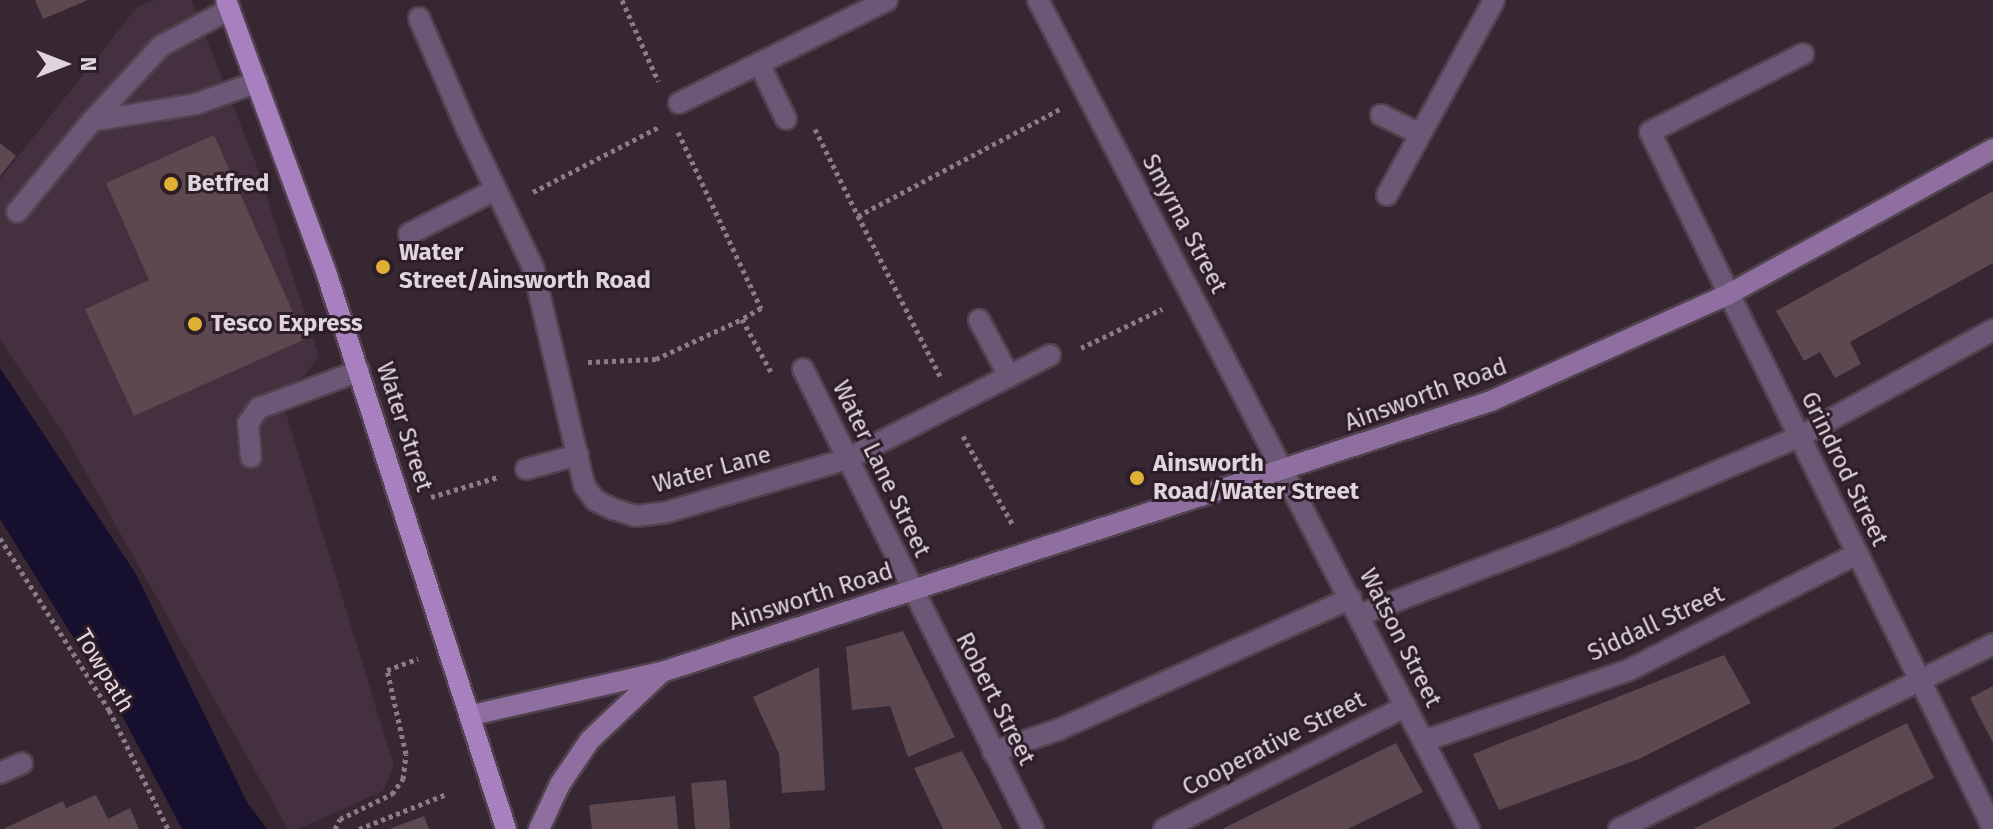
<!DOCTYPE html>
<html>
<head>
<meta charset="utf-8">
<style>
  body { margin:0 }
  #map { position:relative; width:1993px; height:829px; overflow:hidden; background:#362733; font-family:"Fira Sans",sans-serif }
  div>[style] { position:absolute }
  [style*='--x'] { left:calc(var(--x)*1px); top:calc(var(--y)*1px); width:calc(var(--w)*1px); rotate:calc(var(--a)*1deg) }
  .built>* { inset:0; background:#44303f }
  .water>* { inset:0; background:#160f2d }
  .building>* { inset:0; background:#5d484f; transform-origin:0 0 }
  .path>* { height:5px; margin-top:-2.5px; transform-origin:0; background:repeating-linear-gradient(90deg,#8a7d87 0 4px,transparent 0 8px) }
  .roads { filter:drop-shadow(2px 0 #51434e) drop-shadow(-2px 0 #51434e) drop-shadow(0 2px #51434e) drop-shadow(0 -2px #51434e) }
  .service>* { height:20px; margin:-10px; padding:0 10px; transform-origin:10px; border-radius:10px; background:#6b5876 }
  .minor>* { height:20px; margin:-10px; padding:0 10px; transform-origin:10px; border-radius:10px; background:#6b5876 }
  .secondary>* { height:20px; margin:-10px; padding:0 10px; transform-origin:10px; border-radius:10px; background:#8e6f9f }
  .primary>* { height:20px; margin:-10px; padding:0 10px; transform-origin:10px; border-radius:10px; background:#a980bf }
  .dots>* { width:22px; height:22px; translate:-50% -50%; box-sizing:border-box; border:4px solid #2c1d29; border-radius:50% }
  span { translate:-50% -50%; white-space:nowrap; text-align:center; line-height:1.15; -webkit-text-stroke:6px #2c1d29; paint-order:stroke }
  .poi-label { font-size:24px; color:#e0d5dd; font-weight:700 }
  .left { translate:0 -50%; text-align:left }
  .street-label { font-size:24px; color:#e0d5dd }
  .north { position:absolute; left:24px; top:24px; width:80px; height:80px; -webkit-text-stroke:6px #2c1d29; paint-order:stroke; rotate:90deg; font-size:22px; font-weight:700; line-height:32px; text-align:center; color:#e0d5dd }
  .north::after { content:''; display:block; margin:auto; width:28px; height:36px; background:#e0d5dd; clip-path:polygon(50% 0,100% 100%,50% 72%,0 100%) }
</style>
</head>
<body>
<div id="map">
  <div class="built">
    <i style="clip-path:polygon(156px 0,191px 0,255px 161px,319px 356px,304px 376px,279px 391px,394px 766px,383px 791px,298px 829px,288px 829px,64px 434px,0 340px,0 179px,138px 6px)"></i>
  </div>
  <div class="water">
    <i style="clip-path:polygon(0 368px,136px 574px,247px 802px,267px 829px,182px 829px,125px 721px,0 519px)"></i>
  </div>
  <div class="building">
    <i style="clip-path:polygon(35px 0,88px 0,43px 19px)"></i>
    <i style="clip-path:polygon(214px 135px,305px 339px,134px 416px,85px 309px,149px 280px,106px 183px)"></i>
    <i style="clip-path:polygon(0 143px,16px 156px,0 176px)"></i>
    <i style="clip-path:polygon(1993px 191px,1993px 263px,1850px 342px,1861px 364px,1835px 378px,1820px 352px,1804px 361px,1776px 311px)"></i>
    <i style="clip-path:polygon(903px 631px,955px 737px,908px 757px,890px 706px,852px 710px,846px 647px)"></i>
    <i style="clip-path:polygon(1724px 655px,1751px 703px,1639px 759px,1499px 810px,1473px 754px)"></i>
    <i style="clip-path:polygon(819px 667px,825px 790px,782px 793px,779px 754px,753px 697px)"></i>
    <i style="clip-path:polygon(1993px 686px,1993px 743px,1970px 698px)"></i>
    <i style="clip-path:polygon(1907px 723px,1934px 778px,1832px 829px,1693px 829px)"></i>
    <i style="clip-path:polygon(1396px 743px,1423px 792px,1348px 829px,1222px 829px)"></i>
    <i style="clip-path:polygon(962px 751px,1003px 829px,943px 829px,914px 768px)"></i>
    <i style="left:726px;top:780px;width:49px;height:35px;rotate:85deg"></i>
    <i style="clip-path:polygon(96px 795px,108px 819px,130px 808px,139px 829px,3px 829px,63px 801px,66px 808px)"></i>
    <i style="clip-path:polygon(675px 796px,678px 829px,592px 829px,589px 805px)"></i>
    <i style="clip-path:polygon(424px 816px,429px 829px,389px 829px)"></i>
  </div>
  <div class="path">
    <i style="--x:622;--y:0;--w:89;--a:66"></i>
    <i style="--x:815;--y:129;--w:97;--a:63.7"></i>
    <i style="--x:678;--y:132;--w:195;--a:64.8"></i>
    <i style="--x:761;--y:308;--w:22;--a:150"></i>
    <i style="--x:742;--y:319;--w:60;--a:61.3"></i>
    <i style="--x:533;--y:192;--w:142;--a:-27.3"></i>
    <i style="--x:1081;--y:348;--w:90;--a:-25.7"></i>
    <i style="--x:588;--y:362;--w:68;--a:-2.5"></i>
    <i style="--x:656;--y:359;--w:95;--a:-24.9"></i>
    <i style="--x:940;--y:376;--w:180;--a:-117.1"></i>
    <i style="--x:858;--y:216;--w:231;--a:-27.9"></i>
    <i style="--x:963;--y:436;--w:102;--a:60.7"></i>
    <i style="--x:431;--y:497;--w:70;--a:-16.6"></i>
    <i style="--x:0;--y:538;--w:204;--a:57.6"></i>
    <i style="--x:109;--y:710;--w:133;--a:63.6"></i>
    <i style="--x:335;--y:829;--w:11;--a:-63"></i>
    <i style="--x:340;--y:819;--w:58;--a:-25.7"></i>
    <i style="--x:392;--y:794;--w:19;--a:-54"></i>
    <i style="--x:403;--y:779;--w:25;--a:-83"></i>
    <i style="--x:406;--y:754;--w:86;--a:-102.7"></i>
    <i style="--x:387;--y:670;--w:33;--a:-20"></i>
    <i style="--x:359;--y:829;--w:92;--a:-21.8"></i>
  </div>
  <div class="roads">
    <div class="service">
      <i style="--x:230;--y:9;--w:78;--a:151.8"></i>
      <i style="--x:161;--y:46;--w:102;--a:132.6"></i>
      <i style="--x:92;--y:121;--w:105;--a:-9.3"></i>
      <i style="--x:196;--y:104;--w:65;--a:-19.8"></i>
      <i style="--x:419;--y:18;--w:123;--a:66.6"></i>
      <i style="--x:17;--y:212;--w:118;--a:-50.5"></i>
      <i style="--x:1729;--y:294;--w:180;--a:-116"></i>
      <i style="--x:1650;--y:132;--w:172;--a:-27"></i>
      <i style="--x:251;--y:457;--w:34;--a:-95"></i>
      <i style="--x:248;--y:423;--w:19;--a:-54"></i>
      <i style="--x:259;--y:408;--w:107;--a:-20.3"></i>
      <i style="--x:526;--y:469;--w:54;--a:-15.1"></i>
      <i style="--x:1359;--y:615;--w:218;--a:-20.9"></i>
      <i style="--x:1563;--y:537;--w:256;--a:-23"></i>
      <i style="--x:1799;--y:437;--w:222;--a:-28.9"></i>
      <i style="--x:993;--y:752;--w:71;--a:-18.9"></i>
      <i style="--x:1060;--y:729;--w:319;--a:-24.2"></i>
      <i style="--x:0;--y:773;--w:24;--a:-24"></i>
      <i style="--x:1619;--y:829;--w:417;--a:-26.3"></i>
    </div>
    <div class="minor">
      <i style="--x:1038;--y:0;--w:934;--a:62.53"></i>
      <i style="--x:759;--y:63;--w:62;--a:64.3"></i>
      <i style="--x:679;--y:103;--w:232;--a:-26.3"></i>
      <i style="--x:1381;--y:115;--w:43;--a:26"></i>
      <i style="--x:468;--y:131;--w:151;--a:64.5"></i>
      <i style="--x:533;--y:267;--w:224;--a:76.8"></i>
      <i style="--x:584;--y:485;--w:19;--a:54"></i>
      <i style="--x:595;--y:500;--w:20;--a:27"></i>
      <i style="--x:613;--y:509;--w:24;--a:17"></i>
      <i style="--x:636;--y:516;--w:31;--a:-7"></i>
      <i style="--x:667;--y:512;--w:188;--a:-16.4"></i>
      <i style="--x:847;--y:459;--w:228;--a:-27.1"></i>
      <i style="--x:1387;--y:195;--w:222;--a:-61.2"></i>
      <i style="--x:409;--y:234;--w:97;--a:-27.1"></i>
      <i style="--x:1729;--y:294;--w:596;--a:63.69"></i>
      <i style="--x:979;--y:320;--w:64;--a:61.8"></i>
      <i style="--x:803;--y:369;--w:514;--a:63.43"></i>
      <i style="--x:1424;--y:741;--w:217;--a:-19.1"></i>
      <i style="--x:1629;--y:670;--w:256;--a:-27"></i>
      <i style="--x:1164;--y:829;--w:271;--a:-26.9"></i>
    </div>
    <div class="secondary">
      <i style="--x:472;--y:715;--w:195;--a:-12.8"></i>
      <i style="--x:662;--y:672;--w:872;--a:-18.1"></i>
      <i style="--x:1491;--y:401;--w:261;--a:-24.2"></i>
      <i style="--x:1729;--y:294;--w:301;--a:-28.8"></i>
      <i style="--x:539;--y:829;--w:50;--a:-65"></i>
      <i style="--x:560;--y:784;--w:53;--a:-55.7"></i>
      <i style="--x:590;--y:740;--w:99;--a:-43.4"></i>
    </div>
    <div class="primary">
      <i style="--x:226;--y:0;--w:293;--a:69.8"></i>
      <i style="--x:327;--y:275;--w:582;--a:72.09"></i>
    </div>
  </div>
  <div class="dots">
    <i style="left:171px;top:184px;background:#e0b034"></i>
    <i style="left:383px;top:267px;background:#e0b034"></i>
    <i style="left:195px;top:324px;background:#e0b034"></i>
    <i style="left:1137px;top:478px;background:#e0b034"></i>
  </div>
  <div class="poi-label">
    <span class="left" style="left:187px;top:184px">Betfred</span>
    <span class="left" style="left:399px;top:267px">Water<br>Street/Ainsworth Road</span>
    <span class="left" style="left:211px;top:324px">Tesco Express</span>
    <span class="left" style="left:1153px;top:478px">Ainsworth<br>Road/Water Street</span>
  </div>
  <div class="street-label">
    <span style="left:1184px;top:224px;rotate:62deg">Smyrna Street</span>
    <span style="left:1426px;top:395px;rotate:-20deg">Ainsworth Road</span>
    <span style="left:404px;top:427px;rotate:72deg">Water Street</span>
    <span style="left:881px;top:469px;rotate:64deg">Water Lane Street</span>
    <span style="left:1844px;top:469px;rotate:64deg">Grindrod Street</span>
    <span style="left:712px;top:470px;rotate:-15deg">Water Lane</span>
    <span style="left:811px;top:597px;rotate:-18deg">Ainsworth Road</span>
    <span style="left:1656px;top:624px;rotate:-25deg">Siddall Street</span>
    <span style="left:1400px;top:638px;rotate:63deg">Watson Street</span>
    <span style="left:104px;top:671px;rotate:59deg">Towpath</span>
    <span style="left:995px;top:699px;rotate:63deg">Robert Street</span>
    <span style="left:1274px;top:744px;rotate:-27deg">Cooperative Street</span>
  </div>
  <div class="north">N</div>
</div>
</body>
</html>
